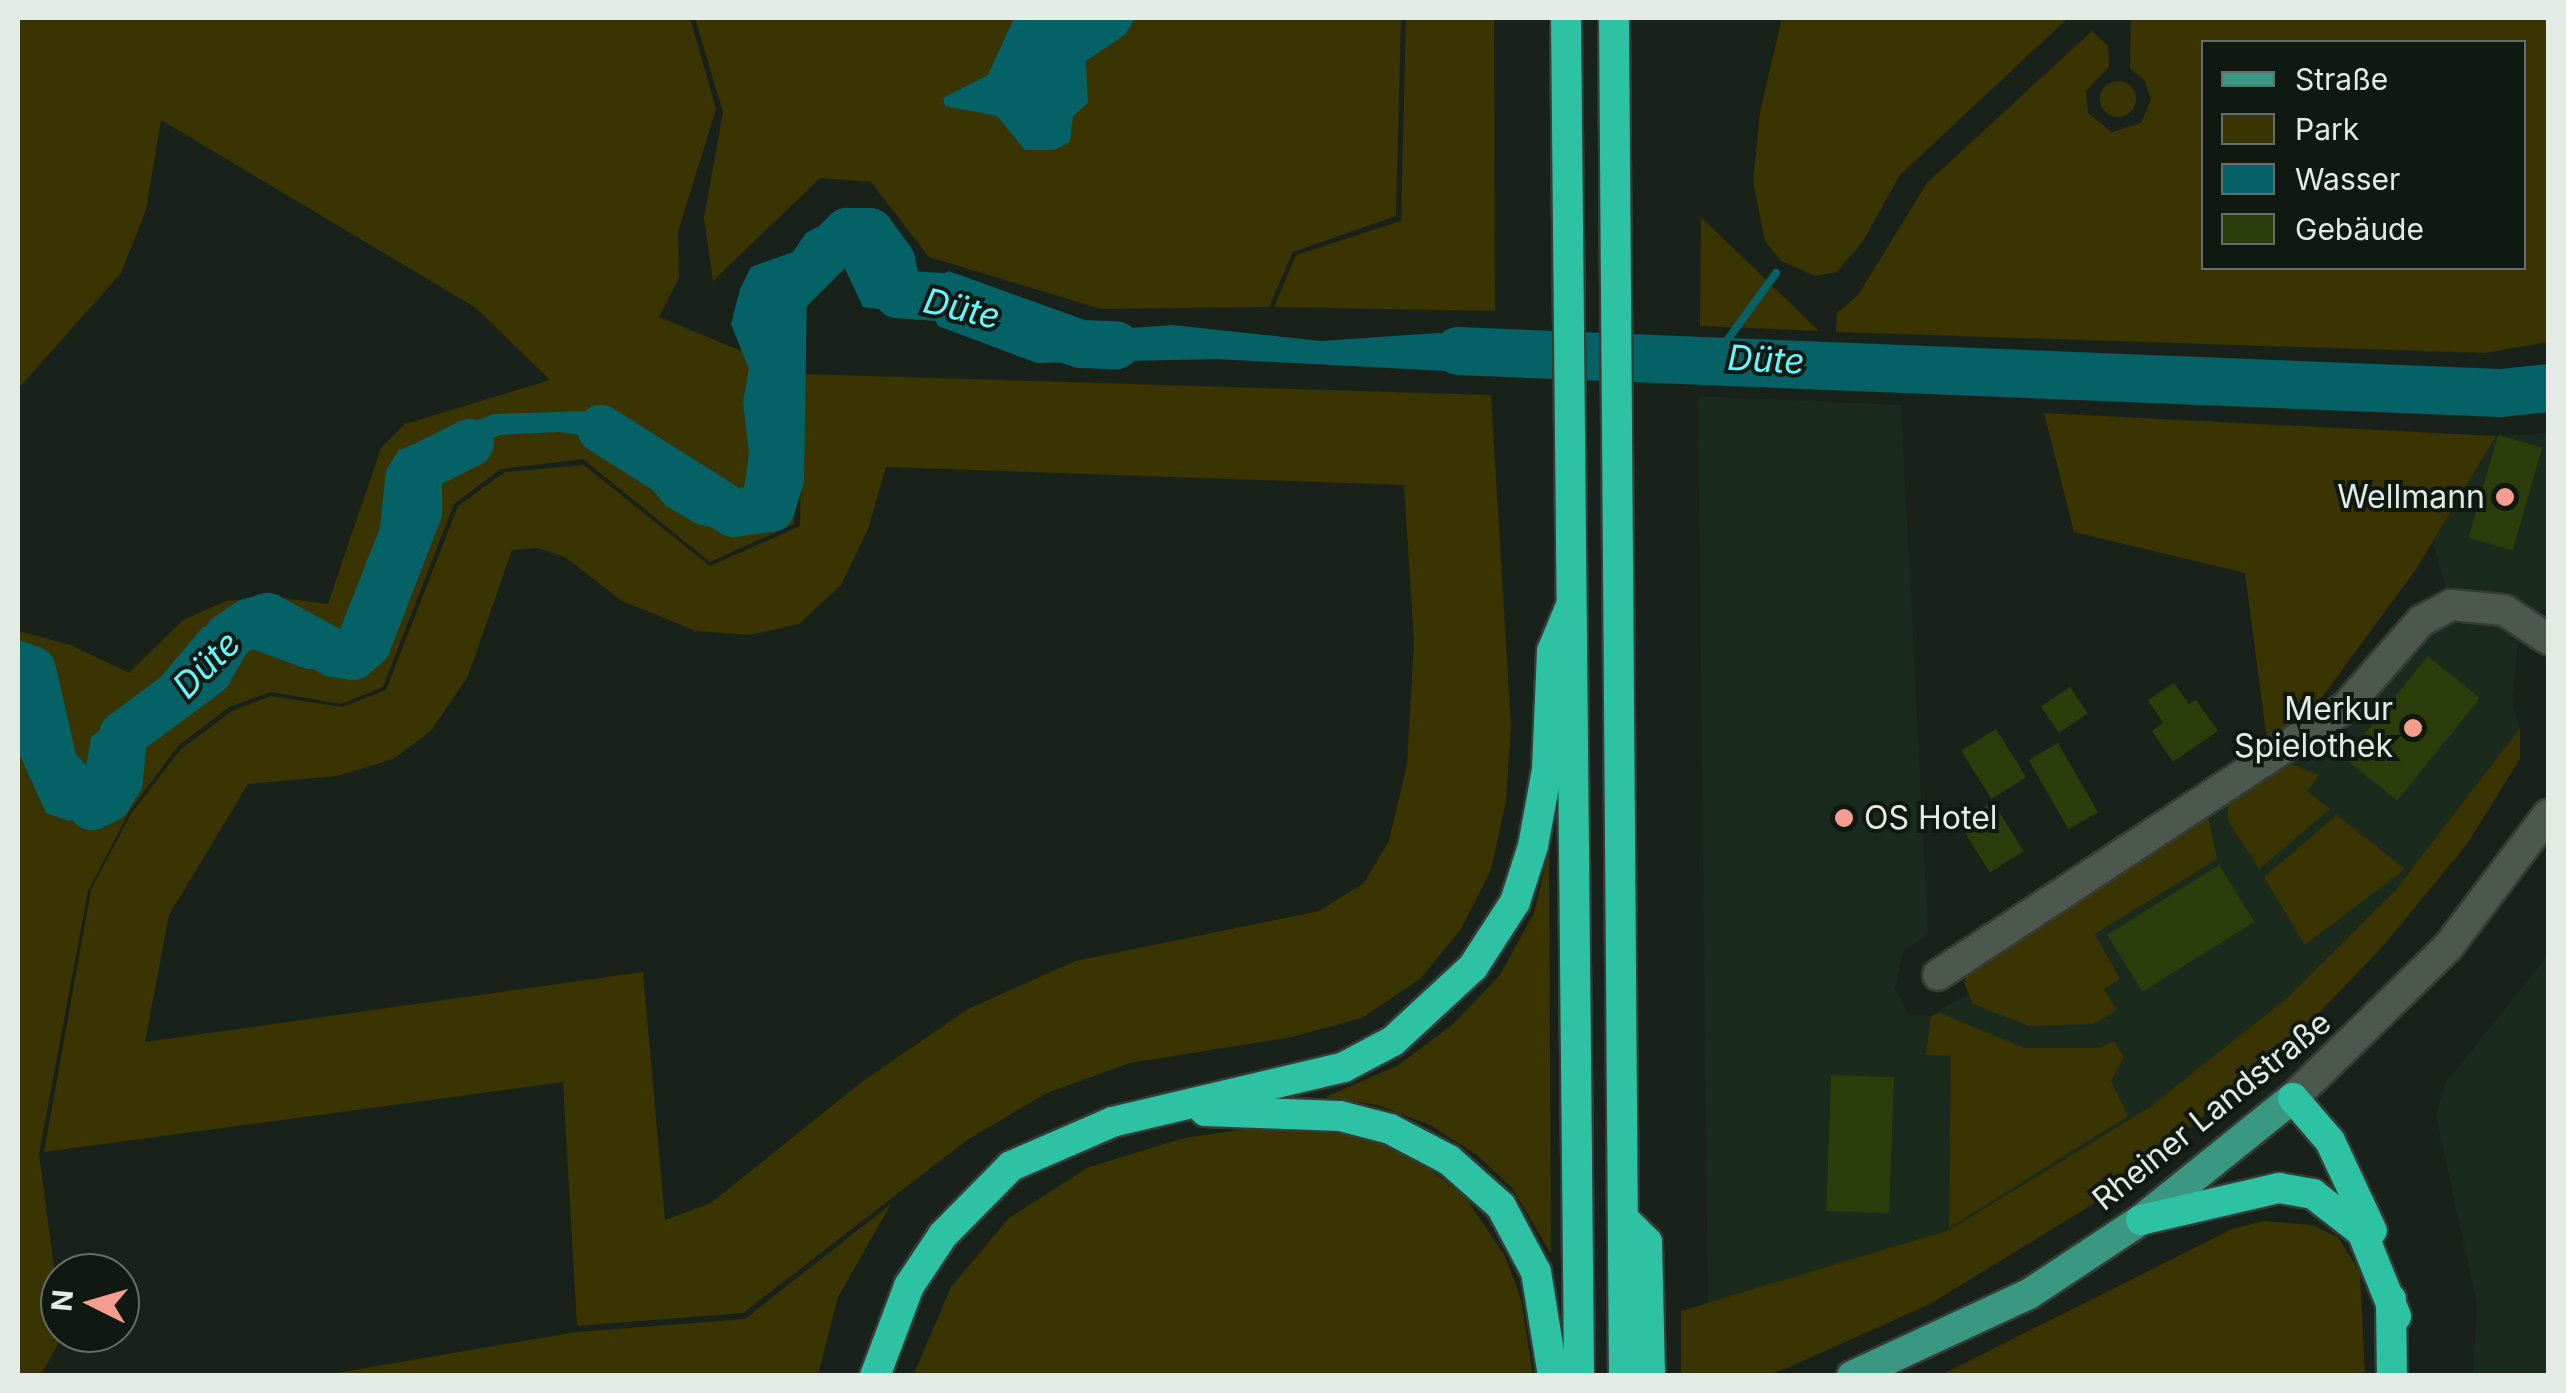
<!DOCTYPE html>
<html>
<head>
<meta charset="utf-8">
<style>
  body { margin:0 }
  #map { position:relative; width:2566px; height:1393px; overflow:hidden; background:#18221a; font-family:Inter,sans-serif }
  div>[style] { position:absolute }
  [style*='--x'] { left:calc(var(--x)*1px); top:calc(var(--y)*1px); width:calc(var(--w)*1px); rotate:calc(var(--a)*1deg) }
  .built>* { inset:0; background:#1a2a1d }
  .green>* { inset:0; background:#3a3400 }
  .round { border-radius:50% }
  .water>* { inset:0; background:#046266 }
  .stream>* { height:8px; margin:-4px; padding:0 4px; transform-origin:4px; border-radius:4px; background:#046266 }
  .river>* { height:48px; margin:-24px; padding:0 24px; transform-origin:24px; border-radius:24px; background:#046266 }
  .building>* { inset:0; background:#2b3d0b; transform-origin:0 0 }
  .roads { filter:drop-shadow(2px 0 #353c36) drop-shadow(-2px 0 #353c36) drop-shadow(0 2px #353c36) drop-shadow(0 -2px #353c36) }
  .minor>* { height:30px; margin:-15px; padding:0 15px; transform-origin:15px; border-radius:15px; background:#4c584e }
  .major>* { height:30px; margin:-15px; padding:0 15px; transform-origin:15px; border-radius:15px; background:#3a9882 }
  .highway>* { height:30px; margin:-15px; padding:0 15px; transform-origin:15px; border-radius:15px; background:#2ec2a4 }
  .dots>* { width:28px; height:28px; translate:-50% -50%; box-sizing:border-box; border:5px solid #0f1911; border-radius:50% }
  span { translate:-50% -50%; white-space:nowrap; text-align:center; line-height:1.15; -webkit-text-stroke:8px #0f1911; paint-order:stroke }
  .poi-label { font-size:32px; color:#e4ebe5 }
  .right { translate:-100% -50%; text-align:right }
  .left { translate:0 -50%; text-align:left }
  .street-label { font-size:32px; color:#e4ebe5 }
  .water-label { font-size:35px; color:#64f7fd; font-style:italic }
  .frame { position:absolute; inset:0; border:20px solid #e4ebe5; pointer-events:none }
  .legend { position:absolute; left:2201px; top:40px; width:325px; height:230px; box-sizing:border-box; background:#0f1911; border:2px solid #646d66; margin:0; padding:12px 18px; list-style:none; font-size:30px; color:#e4ebe5 }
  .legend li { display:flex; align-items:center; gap:20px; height:50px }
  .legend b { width:50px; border:2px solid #646d66 }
  .north { position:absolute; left:40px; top:1253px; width:100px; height:100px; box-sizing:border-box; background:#0f1911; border:2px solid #646d66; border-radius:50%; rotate:275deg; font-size:28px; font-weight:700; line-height:40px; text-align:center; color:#e4ebe5 }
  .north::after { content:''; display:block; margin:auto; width:35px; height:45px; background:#f59d8e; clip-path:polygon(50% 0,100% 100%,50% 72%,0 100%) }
</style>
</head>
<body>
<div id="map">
  <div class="built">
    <i style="clip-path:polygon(1698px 396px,1901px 405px,1928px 934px,1903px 952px,1895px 989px,1908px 1014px,1930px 1016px,1966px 995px,1972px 967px,2352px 720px,2429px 635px,2455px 622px,2433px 542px,2496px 436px,2548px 433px,2548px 608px,2535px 614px,2518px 643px,2512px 702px,2520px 728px,2395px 891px,2287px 998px,2150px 1107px,1949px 1230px,1708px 1304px)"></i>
    <i style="clip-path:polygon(2548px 955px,2548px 1375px,2473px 1375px,2477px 1305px,2436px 1115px,2445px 1084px)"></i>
  </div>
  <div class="green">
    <i style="clip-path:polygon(18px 18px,690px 18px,716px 109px,678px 232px,679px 278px,659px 317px,797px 374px,794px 524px,710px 562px,583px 459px,501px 469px,454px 504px,383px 687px,341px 704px,271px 692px,229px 707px,178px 746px,129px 812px,88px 891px,39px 1154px,63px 1335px,40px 1376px,18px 1375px,18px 631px,71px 645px,129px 673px,183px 620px,226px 601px,275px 597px,328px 604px,381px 448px,405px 424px,550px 380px,476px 308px,161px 120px,146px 210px,121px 273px,18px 389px)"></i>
    <i style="clip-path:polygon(695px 18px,1401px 18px,1396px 216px,1293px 252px,1269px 307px,1101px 309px,929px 257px,871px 182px,820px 178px,713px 281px,704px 218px,723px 112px)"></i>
    <i style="clip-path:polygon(1406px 18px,1494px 18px,1495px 311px,1274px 307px,1296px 255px,1401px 221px)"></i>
    <i style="clip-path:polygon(1782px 18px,2068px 18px,1900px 175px,1863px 241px,1837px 272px,1815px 276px,1781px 261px,1765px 241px,1753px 182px,1760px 112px)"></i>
    <i style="clip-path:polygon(evenodd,2131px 18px,2548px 18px,2548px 342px,2485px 353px,1836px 332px,1837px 313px,1858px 295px,1927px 183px,2092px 31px,2108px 46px,2109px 67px,2086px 91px,2088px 113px,2112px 132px,2141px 123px,2151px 100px,2145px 81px,2130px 68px,2131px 18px,2204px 42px,2524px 42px,2524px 268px,2204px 268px,2204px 42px)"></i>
    <i class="round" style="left:2100px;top:81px;width:36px;height:36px"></i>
    <i style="clip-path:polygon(1701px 217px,1819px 331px,1700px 326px)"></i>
    <i style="clip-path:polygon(evenodd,803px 374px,1491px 395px,1511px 726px,1506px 801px,1491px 870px,1461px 929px,1420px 979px,1362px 1018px,1292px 1037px,1130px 1063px,1047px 1093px,967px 1140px,743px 1313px,577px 1326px,563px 1082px,44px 1152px,91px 890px,131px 814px,180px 750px,232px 711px,271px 696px,342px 707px,386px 690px,458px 506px,505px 472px,584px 465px,710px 566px,800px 526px,803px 374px,886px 467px,1404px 485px,1414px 642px,1407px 764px,1389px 841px,1364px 883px,1319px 911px,1075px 961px,968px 1009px,863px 1081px,711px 1203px,665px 1220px,643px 972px,145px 1042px,169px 915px,248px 784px,337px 776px,393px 759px,431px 731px,468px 676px,512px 550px,537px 548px,565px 557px,622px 601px,696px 631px,750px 635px,799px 624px,841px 585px,868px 529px,886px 467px)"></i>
    <i style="clip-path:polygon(2044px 413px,2496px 436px,2417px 568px,2314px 708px,2267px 741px,2245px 573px,2074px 532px)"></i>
    <i style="clip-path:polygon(2520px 728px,2520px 759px,2467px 844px,2383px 946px,2299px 1034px,2124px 1185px,1930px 1304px,1787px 1368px,1768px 1375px,1681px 1375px,1681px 1311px,1949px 1230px,2150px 1107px,2287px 998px,2395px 891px)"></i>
    <i style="clip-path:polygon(2289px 763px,2319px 775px,2307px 791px,2330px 809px,2259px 869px,2228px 820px,2228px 803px)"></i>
    <i style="clip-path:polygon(2337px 815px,2405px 869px,2305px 945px,2264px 877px)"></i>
    <i style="clip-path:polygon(2208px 817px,2217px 859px,2095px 934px,2120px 979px,2104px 989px,2117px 1010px,2094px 1024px,2029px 1026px,1973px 1004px,1964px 982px,1972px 967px)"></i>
    <i style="clip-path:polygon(1549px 850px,1551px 1254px,1513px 1189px,1477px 1155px,1430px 1125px,1377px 1105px,1325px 1097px,1397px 1066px,1452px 1025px,1500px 975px,1534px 913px)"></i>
    <i style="clip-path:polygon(1940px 1013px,2025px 1048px,2100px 1048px,2114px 1041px,2124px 1057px,2111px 1081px,2128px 1116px,1949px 1228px,1951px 1056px,1926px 1055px,1931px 1016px)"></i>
    <i style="clip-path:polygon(1270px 1118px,1363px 1134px,1421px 1162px,1466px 1198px,1505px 1256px,1521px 1299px,1533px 1375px,913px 1376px,951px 1287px,1009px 1218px,1089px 1167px,1184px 1138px,1261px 1127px)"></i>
    <i style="clip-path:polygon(891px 1204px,838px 1297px,818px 1375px,325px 1375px,576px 1332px,745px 1319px)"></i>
    <i style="clip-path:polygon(2264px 1221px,2312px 1225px,2338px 1237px,2360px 1272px,2365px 1375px,1941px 1375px,2232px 1229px)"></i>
  </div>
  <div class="water">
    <i style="clip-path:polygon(1014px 18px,1135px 18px,1126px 34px,1086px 61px,1088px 103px,1073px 116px,1070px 142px,1054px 150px,1025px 150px,997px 116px,945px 106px,943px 98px,988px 75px)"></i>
    <i style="clip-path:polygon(833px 219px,859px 228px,869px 240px,880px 277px,913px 288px,949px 271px,969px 280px,987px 313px,1049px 334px,1172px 325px,1321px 341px,1438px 333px,1520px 343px,1522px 375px,1215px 359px,1037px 363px,938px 326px,933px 316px,863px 307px,838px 254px,825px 252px,794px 288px,773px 337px,775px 413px,760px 518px,733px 532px,697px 524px,666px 506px,611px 440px,560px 432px,500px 435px,410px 477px,401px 533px,382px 563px,350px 657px,332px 669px,307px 669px,233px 642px,165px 706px,114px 740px,105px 787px,86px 816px,69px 821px,46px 813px,18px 751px,18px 661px,32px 684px,49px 768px,70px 786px,84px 781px,91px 737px,143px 698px,203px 627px,255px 620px,296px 643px,327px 647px,337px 637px,380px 528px,386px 470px,399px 450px,494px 414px,590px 411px,627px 425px,690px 494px,733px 508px,744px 489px,749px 453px,743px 403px,749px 369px,731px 324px,740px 289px,751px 267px,793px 252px,806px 233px)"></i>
  </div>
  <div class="stream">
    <i style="--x:1715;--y:357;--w:104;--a:-54"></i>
  </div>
  <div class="river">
    <i style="--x:1458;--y:351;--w:1044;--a:2.31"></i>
    <i style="--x:2501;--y:393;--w:47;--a:-6.1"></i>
    <i style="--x:601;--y:429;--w:157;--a:32.3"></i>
    <i style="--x:734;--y:513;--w:37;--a:-8"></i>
    <i style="--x:771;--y:508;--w:31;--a:-73"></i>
    <i style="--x:780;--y:478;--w:182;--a:-89.1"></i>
    <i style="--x:783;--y:296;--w:91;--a:-45"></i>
    <i style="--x:847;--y:232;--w:23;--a:0"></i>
    <i style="--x:870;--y:232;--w:36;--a:54"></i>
    <i style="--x:891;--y:261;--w:34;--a:78"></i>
    <i style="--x:898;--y:294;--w:55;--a:4.2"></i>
    <i style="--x:953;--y:298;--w:136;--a:19.8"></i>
    <i style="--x:1081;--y:344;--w:35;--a:2"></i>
    <i style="--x:18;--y:665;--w:15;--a:20"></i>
    <i style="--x:32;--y:670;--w:98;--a:77.1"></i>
    <i style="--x:54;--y:766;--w:55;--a:46.5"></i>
    <i style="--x:92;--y:806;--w:17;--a:-25"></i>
    <i style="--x:107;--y:799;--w:22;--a:-58"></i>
    <i style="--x:119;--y:780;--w:45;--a:-84.9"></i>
    <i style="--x:123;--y:735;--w:106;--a:-36.5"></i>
    <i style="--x:208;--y:672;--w:40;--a:-60.3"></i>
    <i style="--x:228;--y:637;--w:24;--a:-35"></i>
    <i style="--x:248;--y:623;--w:21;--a:-17"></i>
    <i style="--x:268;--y:617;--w:75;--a:28.6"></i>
    <i style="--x:334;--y:653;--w:19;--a:9"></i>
    <i style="--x:353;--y:656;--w:18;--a:-41"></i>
    <i style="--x:367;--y:644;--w:142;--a:-68.9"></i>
    <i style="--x:418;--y:512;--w:43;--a:-90"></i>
    <i style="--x:418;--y:469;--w:58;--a:-26.6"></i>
  </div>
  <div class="building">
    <i style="left:2498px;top:435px;width:46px;height:107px;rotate:16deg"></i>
    <i style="left:2428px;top:656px;width:67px;height:132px;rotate:39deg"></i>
    <i style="clip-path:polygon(2174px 683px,2189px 704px,2196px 700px,2218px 731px,2173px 762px,2152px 731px,2163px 723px,2148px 700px)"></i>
    <i style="left:2070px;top:687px;width:32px;height:35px;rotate:56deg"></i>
    <i style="left:1996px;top:729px;width:57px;height:41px;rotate:58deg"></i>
    <i style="left:2058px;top:743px;width:80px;height:34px;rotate:60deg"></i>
    <i style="left:1993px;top:802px;width:58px;height:40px;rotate:58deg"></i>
    <i style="left:2219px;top:865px;width:67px;height:132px;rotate:58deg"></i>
    <i style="left:1831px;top:1075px;width:63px;height:136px;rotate:2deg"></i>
  </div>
  <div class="roads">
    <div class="minor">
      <i style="--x:1938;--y:975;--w:487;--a:-33.3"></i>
      <i style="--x:2345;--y:708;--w:116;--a:-48.9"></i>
      <i style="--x:2421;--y:621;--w:34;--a:-28"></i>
      <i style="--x:2451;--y:605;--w:53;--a:5.4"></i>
      <i style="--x:2504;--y:610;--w:53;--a:33.4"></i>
      <i style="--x:2293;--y:1098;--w:216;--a:-44.3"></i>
      <i style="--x:2448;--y:947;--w:166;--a:-52.9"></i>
    </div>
    <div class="major">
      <i style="--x:1852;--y:1376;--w:195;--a:-24.9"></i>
      <i style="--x:2029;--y:1294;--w:134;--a:-33.5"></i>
      <i style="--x:2141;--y:1220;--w:195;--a:-38.8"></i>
    </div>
    <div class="highway">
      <i style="--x:1566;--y:18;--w:1358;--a:89.45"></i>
      <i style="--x:1614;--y:18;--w:1358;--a:89.58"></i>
      <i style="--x:2293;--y:1098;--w:57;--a:49.3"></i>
      <i style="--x:2330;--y:1141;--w:99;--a:65"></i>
      <i style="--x:1205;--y:1111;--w:135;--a:2.1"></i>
      <i style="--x:1340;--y:1116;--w:52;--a:14.6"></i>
      <i style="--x:1390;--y:1129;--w:67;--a:27.7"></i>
      <i style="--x:1449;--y:1160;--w:69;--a:41.5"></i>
      <i style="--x:1501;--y:1206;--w:75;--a:62.1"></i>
      <i style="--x:1536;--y:1272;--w:105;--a:80.7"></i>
      <i style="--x:1625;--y:1220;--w:31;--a:45"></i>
      <i style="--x:1647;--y:1242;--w:134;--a:88.7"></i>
      <i style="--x:2141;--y:1220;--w:142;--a:-13.1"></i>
      <i style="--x:2279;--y:1188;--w:35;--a:10"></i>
      <i style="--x:2313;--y:1194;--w:62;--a:37.8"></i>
      <i style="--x:2362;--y:1232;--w:91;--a:68"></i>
      <i style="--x:2391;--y:1299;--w:77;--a:89.3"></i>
      <i style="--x:875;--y:1376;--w:96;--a:-69.3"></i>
      <i style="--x:909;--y:1286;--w:61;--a:-56.3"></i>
      <i style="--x:943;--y:1235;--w:97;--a:-45.4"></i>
      <i style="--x:1011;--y:1166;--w:110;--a:-23.5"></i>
      <i style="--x:1112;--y:1122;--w:238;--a:-13.3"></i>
      <i style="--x:1344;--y:1067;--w:55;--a:-28"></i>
      <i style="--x:1393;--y:1041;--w:109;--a:-42.8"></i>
      <i style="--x:1473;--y:967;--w:77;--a:-57.1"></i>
      <i style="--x:1515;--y:902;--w:59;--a:-72.2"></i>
      <i style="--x:1533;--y:846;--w:77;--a:-79.6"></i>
      <i style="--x:1547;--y:770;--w:119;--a:-87.6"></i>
      <i style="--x:1552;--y:651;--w:47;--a:-67.3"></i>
    </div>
  </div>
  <div class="dots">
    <i style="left:2505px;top:497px;background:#f59d8e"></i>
    <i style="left:2413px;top:728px;background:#f59d8e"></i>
    <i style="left:1844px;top:818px;background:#f59d8e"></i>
  </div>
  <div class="poi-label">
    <span class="right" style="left:2485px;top:497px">Wellmann</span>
    <span class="right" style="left:2393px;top:728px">Merkur<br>Spielothek</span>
    <span class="left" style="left:1864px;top:818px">OS Hotel</span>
  </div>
  <div class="street-label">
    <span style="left:2212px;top:1111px;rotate:-39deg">Rheiner Landstraße</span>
  </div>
  <div class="water-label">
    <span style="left:962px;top:308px;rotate:13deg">Düte</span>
    <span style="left:1766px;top:359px;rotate:3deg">Düte</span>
    <span style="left:206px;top:664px;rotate:-45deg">Düte</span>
  </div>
  <div class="frame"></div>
  <ul class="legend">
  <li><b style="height:12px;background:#3a9882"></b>Straße</li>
  <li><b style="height:28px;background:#3a3400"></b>Park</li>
  <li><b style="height:28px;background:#046266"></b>Wasser</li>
  <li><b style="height:28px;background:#2b3d0b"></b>Gebäude</li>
  </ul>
  <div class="north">N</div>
</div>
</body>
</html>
